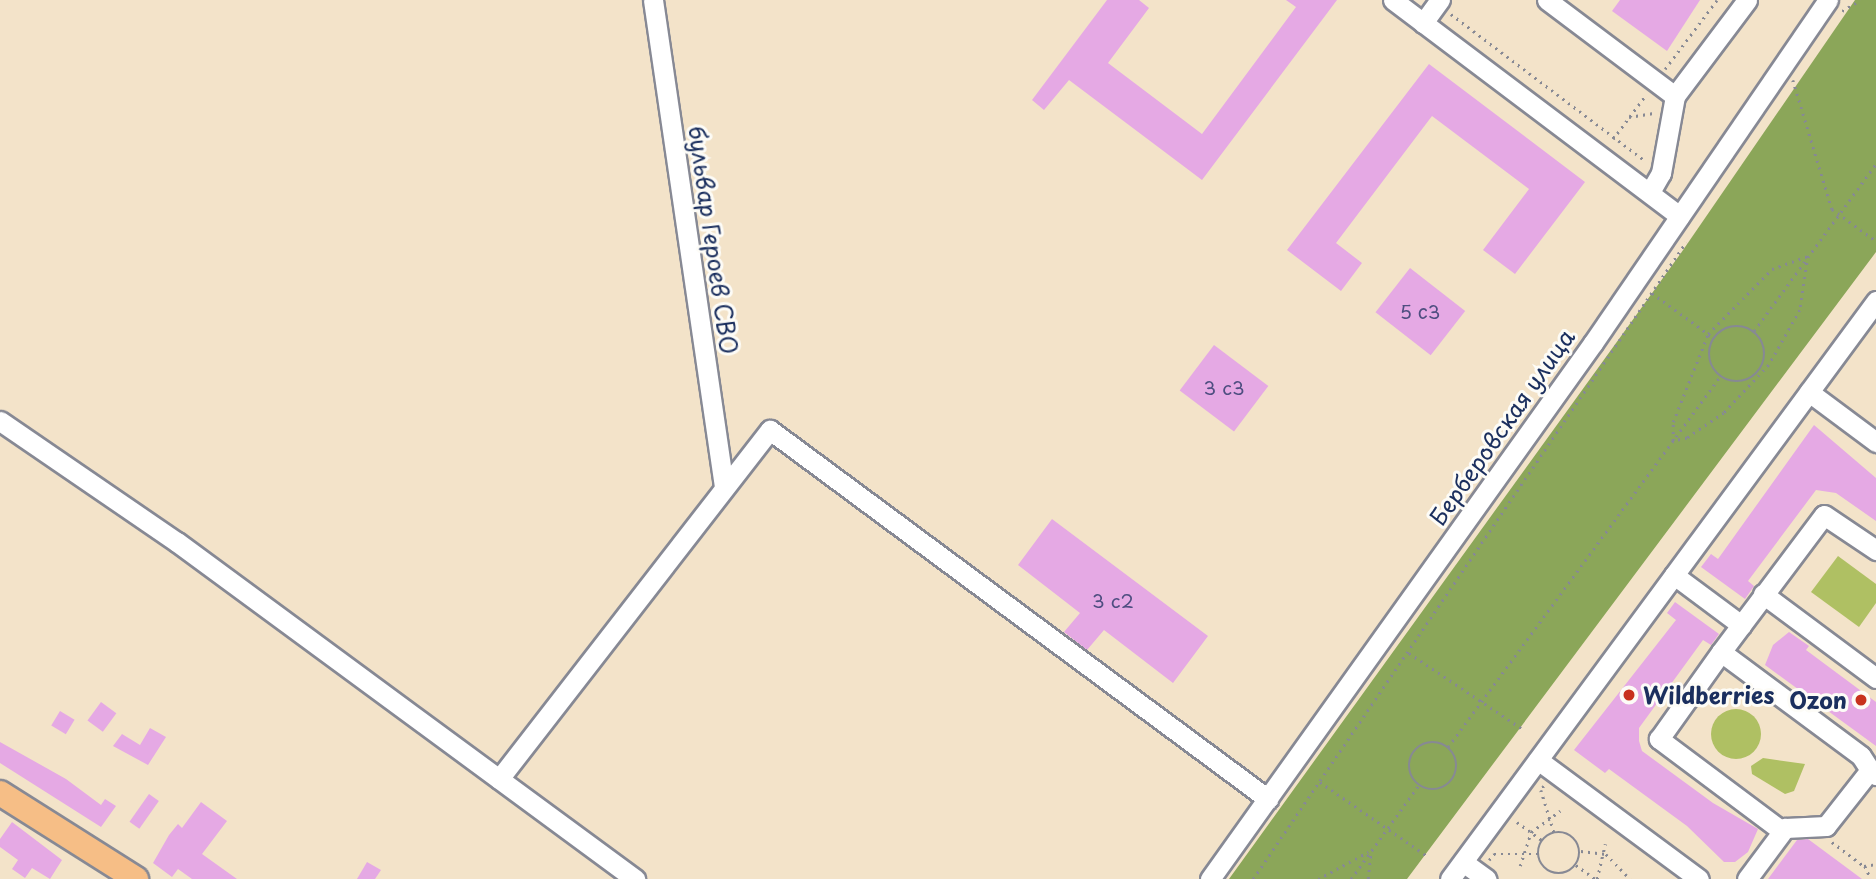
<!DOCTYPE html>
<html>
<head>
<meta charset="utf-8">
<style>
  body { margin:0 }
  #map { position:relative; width:1876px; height:879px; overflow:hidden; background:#f3e3c9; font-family:"Playpen Sans",sans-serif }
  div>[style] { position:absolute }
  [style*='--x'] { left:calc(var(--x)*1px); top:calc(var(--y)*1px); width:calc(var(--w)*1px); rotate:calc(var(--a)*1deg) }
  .green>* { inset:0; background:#afc063 }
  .round { border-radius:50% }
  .forest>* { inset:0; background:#8ba659 }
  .building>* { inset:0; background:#e5a9e4; transform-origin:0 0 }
  .path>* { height:2.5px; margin-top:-1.25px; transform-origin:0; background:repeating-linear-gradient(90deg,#878994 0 2px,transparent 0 7px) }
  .path>.ring { margin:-1.25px; padding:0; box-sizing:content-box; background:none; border:2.5px solid #878994; border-radius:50% }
  .roads { filter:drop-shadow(2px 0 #878994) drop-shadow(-2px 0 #878994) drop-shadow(0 2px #878994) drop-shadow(0 -2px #878994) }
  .minor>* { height:19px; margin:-9.5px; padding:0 9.5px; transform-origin:9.5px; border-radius:9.5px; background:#fff }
  .major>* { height:24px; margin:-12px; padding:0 12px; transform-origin:12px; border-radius:12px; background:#f6be86 }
  .dots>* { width:19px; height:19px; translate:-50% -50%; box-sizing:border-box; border:4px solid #fdfcf7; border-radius:50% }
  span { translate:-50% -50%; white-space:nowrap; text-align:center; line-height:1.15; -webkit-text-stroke:6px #fdfcf7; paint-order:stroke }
  .number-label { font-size:19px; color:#4e4e80 }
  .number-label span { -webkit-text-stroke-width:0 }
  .street-label { font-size:23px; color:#1b2f5e }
  .poi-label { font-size:23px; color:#1b2f5e; font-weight:700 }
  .left { translate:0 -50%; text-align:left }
  .right { translate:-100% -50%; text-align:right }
</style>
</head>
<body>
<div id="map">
  <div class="green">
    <i style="clip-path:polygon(1838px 556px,1876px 584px,1876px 603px,1859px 627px,1811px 592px)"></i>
    <i class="round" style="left:1711px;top:709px;width:50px;height:50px"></i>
    <i style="clip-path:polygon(1763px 758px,1805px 764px,1794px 791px,1785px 794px,1752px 774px,1751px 766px)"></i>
  </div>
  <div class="forest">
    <i style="clip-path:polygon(1855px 0,1876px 0,1876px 252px,1407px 879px,1229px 879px,1681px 253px)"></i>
  </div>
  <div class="building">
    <i style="clip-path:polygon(1107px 0,1139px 0,1149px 8px,1108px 63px,1202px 134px,1296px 7px,1286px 0,1337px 0,1202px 180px,1069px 80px,1044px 110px,1032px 100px)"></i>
    <i style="clip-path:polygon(1620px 0,1700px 0,1667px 51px,1612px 11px)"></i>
    <i style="clip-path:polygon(1429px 64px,1585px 182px,1515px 274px,1483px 250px,1529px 189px,1432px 116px,1336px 243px,1362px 263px,1341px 291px,1287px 250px)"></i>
    <i style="left:1410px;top:268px;width:70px;height:56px;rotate:38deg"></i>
    <i style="left:1214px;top:345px;width:68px;height:57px;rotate:37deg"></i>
    <i style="clip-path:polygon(1814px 425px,1876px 478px,1876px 521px,1836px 493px,1816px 490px,1748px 581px,1754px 586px,1745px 599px,1701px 567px,1711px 554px,1718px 559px)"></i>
    <i style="clip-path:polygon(1052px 519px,1208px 636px,1173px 683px,1104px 630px,1087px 650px,1064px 632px,1080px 613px,1018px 565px)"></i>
    <i style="clip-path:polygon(1675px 602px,1719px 634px,1711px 645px,1703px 640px,1639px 728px,1639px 741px,1642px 751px,1713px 803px,1758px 829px,1748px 852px,1735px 862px,1724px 862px,1687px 826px,1609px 769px,1605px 773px,1574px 750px,1676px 620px,1667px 613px)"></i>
    <i style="clip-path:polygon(1789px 632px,1809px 646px,1806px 650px,1876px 702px,1876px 746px,1765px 665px,1773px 645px)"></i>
    <i style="left:101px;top:702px;width:19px;height:23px;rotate:36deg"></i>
    <i style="left:60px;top:711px;width:17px;height:17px;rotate:31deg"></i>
    <i style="clip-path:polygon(150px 728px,166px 737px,148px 765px,113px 746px,122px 734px,140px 745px)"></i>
    <i style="clip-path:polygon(0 742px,66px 779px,101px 805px,105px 799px,116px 806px,101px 827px,0 763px)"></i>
    <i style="left:149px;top:794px;width:12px;height:34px;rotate:35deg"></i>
    <i style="clip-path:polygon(201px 802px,227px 821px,202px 854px,237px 879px,192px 879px,178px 869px,172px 877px,153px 863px,169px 835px,178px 824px,182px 828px)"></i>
    <i style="clip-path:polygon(12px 822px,62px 860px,50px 879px,32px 868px,25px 878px,12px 869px,18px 860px,0 847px,0 839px)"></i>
    <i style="clip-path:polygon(1808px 839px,1862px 879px,1768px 879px,1797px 840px)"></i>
    <i style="clip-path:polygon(367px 862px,381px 870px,375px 879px,357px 879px)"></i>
  </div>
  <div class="path">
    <i style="--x:1842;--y:11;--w:21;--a:-31"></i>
    <i style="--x:1451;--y:14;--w:242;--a:37.1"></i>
    <i style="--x:1665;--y:69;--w:86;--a:-53"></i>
    <i style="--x:1793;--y:80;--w:135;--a:73.2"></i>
    <i style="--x:1832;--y:209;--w:54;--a:36"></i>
    <i style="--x:1629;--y:117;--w:25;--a:-9"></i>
    <i style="--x:1613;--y:139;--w:54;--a:-53.3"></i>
    <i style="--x:1808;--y:256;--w:55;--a:98.4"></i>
    <i style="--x:1800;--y:310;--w:63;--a:119.4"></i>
    <i style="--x:1769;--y:365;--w:66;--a:133.2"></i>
    <i style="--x:1724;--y:413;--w:45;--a:146"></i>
    <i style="--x:1687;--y:438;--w:14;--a:168"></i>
    <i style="--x:1673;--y:441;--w:19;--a:-90"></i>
    <i style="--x:1673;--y:422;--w:95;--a:-68.3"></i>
    <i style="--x:1708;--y:334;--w:91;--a:-45.4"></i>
    <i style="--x:1772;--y:269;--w:38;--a:-20"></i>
    <i style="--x:1652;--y:293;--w:77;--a:36"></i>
    <i class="ring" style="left:1709px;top:326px;width:53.5px;height:53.5px"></i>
    <i style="--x:1754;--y:331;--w:207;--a:-53.9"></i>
    <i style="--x:1409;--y:653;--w:135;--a:33.8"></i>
    <i class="ring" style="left:1409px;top:742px;width:45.5px;height:45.5px"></i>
    <i style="--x:1448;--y:747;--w:459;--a:-53.7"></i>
    <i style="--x:1320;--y:782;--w:129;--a:34.6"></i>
    <i style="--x:1544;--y:786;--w:5;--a:127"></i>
    <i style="--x:1541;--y:790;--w:44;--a:72.8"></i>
    <i style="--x:1517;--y:822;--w:31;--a:36"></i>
    <i class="ring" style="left:1538px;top:832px;width:39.5px;height:39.5px"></i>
    <i style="--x:1832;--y:842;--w:40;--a:37"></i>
    <i style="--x:1864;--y:866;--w:12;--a:-9"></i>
    <i style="--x:1581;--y:851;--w:25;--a:7"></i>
    <i style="--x:1606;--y:854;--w:35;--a:46"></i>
    <i style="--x:1489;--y:860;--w:8;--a:-50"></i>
    <i style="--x:1494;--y:854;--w:44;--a:0"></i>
    <i style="--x:1576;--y:865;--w:24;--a:36"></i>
    <i style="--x:1520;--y:866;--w:36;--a:-72"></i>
    <i style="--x:1531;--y:832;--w:36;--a:-36"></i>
    <i style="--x:1865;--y:866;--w:14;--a:65"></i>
    <i style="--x:1253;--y:879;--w:770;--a:-55.79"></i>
    <i style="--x:1318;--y:879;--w:57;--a:-28.4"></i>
    <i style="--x:1351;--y:879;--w:115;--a:-54.2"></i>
    <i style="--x:1368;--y:879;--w:28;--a:-84"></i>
    <i style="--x:1597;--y:879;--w:36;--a:-77"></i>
  </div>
  <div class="roads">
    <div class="minor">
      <i style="--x:653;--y:0;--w:492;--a:81.7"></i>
      <i style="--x:1393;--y:0;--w:359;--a:37"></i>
      <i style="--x:1547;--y:0;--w:160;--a:36.9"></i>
      <i style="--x:1423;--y:23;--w:29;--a:-54"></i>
      <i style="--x:1650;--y:192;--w:22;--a:-60"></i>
      <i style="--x:1661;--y:173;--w:78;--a:-79.7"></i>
      <i style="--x:1675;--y:96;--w:120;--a:-53.1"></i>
      <i style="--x:1809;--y:392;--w:84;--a:36.7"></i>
      <i style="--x:0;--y:421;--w:214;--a:34.4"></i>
      <i style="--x:177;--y:542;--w:569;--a:36.35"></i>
      <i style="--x:1674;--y:575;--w:84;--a:36.7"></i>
      <i style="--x:1763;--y:594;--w:141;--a:36.6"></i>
      <i style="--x:1721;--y:652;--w:171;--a:-53.1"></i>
      <i style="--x:1824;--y:515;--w:63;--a:33.9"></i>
      <i style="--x:1538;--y:760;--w:200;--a:36.5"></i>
      <i style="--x:499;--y:779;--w:442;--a:-52.2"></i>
      <i style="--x:770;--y:430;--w:620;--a:36.54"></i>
      <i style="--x:1782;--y:831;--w:154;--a:-143.2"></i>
      <i style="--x:1659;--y:739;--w:107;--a:-54.5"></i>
      <i style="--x:1721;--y:652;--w:174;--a:36.6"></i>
      <i style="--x:1861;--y:756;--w:17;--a:57"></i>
      <i style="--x:1463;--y:862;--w:29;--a:36"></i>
      <i style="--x:1210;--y:879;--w:659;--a:-54.45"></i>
      <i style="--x:1593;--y:343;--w:416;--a:-55.6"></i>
      <i style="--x:1450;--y:879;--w:718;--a:-53.61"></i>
      <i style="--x:1747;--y:879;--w:64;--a:-53.3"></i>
      <i style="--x:1785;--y:828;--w:41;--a:-2.8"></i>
      <i style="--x:1826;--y:826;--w:71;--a:-51.8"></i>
      <i style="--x:1870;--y:770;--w:8;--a:40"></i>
    </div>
    <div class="major">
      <i style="--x:0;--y:793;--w:161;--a:32.3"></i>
    </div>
  </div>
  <div class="dots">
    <i style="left:1629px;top:695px;background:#c8321e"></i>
    <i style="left:1861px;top:700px;background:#c8321e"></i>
  </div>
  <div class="number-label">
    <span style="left:1420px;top:312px">5 с3</span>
    <span style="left:1224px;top:388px">3 с3</span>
    <span style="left:1113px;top:601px">3 с2</span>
  </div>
  <div class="street-label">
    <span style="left:713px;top:240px;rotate:82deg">бульвар Героев СВО</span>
    <span style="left:1502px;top:427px;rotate:-55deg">Берберовская улица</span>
  </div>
  <div class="poi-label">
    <span class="left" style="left:1643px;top:695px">Wildberries</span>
    <span class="right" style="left:1847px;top:700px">Ozon</span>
  </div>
</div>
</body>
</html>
